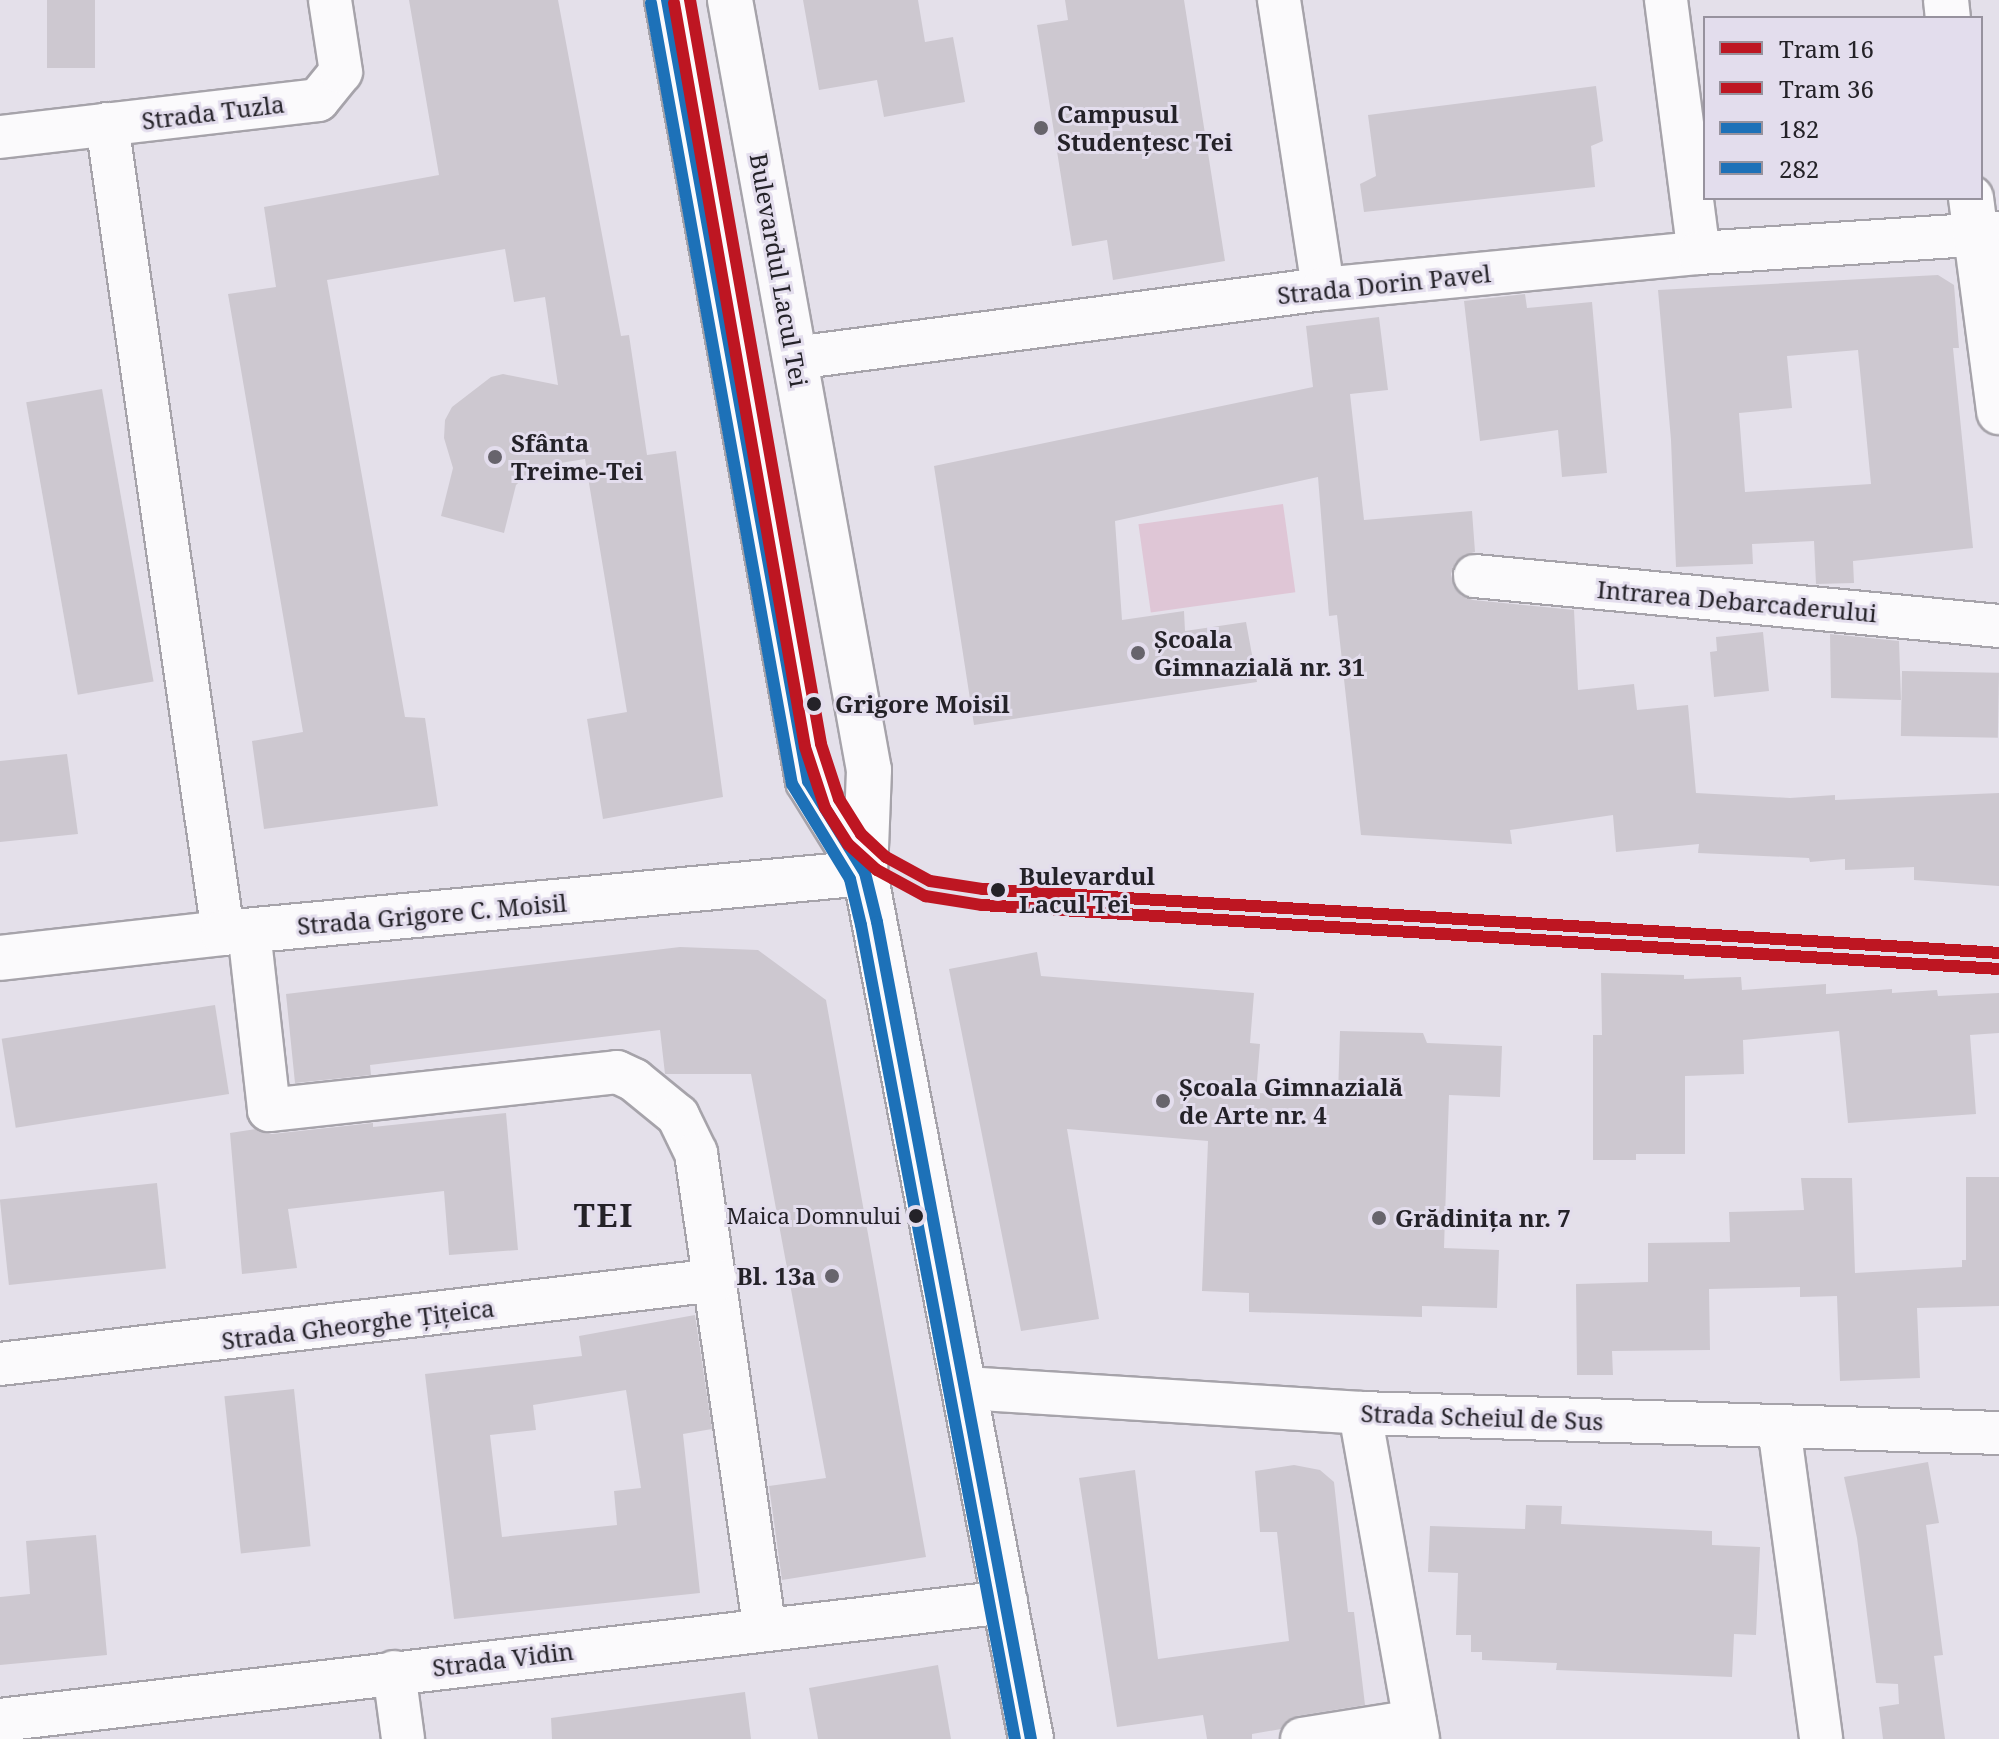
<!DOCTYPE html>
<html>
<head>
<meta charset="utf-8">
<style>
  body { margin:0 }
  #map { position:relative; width:1999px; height:1739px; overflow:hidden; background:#e4e0ea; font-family:"Noto Serif",serif }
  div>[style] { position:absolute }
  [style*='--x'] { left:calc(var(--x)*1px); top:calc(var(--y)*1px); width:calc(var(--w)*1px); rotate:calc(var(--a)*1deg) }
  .green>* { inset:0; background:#dfc6d6; transform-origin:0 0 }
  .building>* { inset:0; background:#cdc8d0; transform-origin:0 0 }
  .roads { filter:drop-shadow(2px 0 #a6a3aa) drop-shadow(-2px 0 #a6a3aa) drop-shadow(0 2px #a6a3aa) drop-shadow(0 -2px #a6a3aa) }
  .minor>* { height:42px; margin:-21px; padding:0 21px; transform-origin:21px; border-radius:21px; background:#fbfafc }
  .tertiary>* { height:44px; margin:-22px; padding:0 22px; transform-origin:22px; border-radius:22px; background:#fbfafc }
  .secondary>* { height:44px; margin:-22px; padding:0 22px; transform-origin:22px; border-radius:22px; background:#fbfafc }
  .bus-1>* { height:12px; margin:-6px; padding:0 6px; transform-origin:6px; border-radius:6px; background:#1d71b8 }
  .bus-2>* { height:12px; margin:-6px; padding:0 6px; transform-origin:6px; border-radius:6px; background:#1d71b8 }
  .tram-1>* { height:12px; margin:-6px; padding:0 6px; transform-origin:6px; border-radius:6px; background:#be1622 }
  .tram-2>* { height:12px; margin:-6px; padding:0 6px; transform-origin:6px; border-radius:6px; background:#be1622 }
  .dots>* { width:22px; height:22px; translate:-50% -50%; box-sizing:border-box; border:4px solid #e3dded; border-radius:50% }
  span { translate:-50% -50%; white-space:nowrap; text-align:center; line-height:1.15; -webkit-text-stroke:6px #e3dded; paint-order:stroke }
  .bus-label { font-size:22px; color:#242228 }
  .right { translate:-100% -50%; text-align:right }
  .street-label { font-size:24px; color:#242228 }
  .poi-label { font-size:24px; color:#242228; font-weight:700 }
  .left { translate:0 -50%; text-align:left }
  .stop-label { font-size:24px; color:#242228; font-weight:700 }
  .district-label { font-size:32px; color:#242228; font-weight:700; letter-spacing:2px }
  .legend { position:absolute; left:1703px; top:16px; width:280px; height:184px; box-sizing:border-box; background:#e3dded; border:2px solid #97929e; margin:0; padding:10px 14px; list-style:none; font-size:24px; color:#242228 }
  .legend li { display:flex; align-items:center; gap:16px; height:40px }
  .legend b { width:40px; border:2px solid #97929e }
</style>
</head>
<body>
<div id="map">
  <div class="green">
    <i style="left:1283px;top:504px;width:89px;height:146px;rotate:82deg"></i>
  </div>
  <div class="building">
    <i style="left:47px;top:0;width:48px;height:68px"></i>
    <i style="clip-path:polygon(409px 0,558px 0,621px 336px,629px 335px,647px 455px,676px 451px,723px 797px,603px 819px,587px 719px,627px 712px,585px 459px,535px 467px,516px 485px,504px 533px,441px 516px,453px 468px,444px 438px,445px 420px,452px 407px,491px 377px,503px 374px,558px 385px,545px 297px,514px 302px,505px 249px,327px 280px,405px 717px,425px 718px,438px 806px,264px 829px,252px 741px,303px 732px,228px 294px,276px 287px,264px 207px,439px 175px)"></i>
    <i style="clip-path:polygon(803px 0,918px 0,925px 42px,953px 37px,965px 102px,884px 117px,877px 80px,819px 90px)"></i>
    <i style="clip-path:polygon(1065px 0,1184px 0,1225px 261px,1113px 280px,1107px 240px,1072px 246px,1037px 25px,1068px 20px)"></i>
    <i style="clip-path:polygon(1596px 86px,1603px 141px,1591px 146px,1595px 187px,1364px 212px,1360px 184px,1376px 176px,1368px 115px)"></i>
    <i style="clip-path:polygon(evenodd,1938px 275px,1954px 285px,1959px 348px,1953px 348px,1973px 548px,1853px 561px,1854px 583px,1816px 584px,1814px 541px,1752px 544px,1753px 564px,1676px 567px,1671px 440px,1658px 290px,1938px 275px,1858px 350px,1871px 484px,1745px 492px,1739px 413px,1792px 408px,1787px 356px,1858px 350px)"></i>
    <i style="clip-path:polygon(1525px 294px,1527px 308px,1592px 302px,1607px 473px,1562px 477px,1558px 430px,1480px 441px,1464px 301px)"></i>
    <i style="clip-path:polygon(1379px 317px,1388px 390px,1350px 394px,1364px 520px,1472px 511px,1475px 552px,1464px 555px,1455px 563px,1451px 574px,1454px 587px,1462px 596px,1473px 600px,1574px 610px,1578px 690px,1634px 684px,1637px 710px,1688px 705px,1696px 793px,1790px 798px,1835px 795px,1835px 800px,1999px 793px,1999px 886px,1914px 880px,1914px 867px,1845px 870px,1845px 859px,1810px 862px,1809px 858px,1698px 853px,1699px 844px,1616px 852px,1613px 815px,1510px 830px,1512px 844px,1361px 835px,1337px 615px,1329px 616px,1318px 477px,1115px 521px,1122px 620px,1184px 611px,1185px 631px,1246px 622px,1257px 682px,974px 725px,934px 466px,1313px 387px,1306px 326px)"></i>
    <i style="left:102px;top:389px;width:297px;height:77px;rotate:80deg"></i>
    <i style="clip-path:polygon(1763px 632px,1769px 691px,1714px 697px,1710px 652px,1717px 651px,1716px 637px)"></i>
    <i style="clip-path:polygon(1830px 634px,1899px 641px,1901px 700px,1831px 698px)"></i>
    <i style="left:1902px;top:671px;width:97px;height:65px;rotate:1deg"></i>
    <i style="clip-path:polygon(67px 754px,78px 834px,0 842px,0 761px)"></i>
    <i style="clip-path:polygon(680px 947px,758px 950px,826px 1000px,926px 1557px,782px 1580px,769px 1486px,826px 1478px,751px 1074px,665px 1074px,660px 1030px,370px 1065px,371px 1075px,295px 1083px,286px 994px)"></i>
    <i style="clip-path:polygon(1037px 952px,1041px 976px,1254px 993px,1250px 1043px,1260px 1044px,1256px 1093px,1338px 1095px,1340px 1031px,1423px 1033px,1427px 1043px,1502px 1046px,1500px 1097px,1449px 1095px,1444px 1248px,1499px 1250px,1497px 1308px,1422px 1306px,1422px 1317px,1249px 1312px,1249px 1293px,1202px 1291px,1208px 1141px,1067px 1129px,1099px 1319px,1021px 1331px,949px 969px)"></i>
    <i style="clip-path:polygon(1601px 973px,1684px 975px,1684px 979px,1741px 977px,1742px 990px,1826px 984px,1826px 994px,1892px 989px,1892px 993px,1937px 990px,1938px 996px,1999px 993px,1999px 1033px,1970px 1035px,1976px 1114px,1848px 1123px,1839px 1031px,1743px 1040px,1744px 1074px,1685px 1076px,1685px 1154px,1636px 1154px,1636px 1160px,1593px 1160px,1593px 1035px,1602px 1035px)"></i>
    <i style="left:215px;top:1005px;width:90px;height:216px;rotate:81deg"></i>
    <i style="clip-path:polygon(506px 1113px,518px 1250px,449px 1255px,444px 1191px,288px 1209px,297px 1268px,242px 1274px,230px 1133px,256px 1129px,272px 1134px,373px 1123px,373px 1127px)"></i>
    <i style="clip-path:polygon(1966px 1177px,1999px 1177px,1999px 1306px,1917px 1308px,1920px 1378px,1840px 1381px,1837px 1296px,1800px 1297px,1800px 1287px,1709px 1289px,1710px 1350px,1612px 1351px,1613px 1375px,1577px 1375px,1576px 1284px,1648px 1282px,1648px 1243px,1730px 1242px,1729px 1212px,1804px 1210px,1801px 1178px,1852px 1178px,1855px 1273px,1962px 1267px,1962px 1260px,1966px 1260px)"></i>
    <i style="left:157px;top:1183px;width:86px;height:158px;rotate:84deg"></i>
    <i style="clip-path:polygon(evenodd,695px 1315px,712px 1429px,683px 1434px,700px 1593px,454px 1619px,425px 1374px,582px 1356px,579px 1336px,695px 1315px,626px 1390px,641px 1488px,614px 1491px,617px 1525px,502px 1537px,490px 1435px,536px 1430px,533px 1405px,626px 1390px)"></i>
    <i style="left:294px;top:1389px;width:158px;height:70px;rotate:84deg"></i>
    <i style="clip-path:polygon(1928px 1462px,1939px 1523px,1926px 1525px,1943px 1655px,1934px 1656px,1945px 1739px,1883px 1739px,1879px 1707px,1899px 1704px,1898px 1684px,1876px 1683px,1857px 1538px,1844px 1477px)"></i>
    <i style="clip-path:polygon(1294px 1465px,1320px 1470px,1334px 1482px,1348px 1612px,1354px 1612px,1365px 1705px,1297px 1716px,1281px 1729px,1252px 1734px,1252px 1739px,1207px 1739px,1203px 1715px,1117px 1727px,1079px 1478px,1135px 1470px,1158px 1659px,1289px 1641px,1277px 1532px,1260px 1532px,1255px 1471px)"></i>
    <i style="clip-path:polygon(1526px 1505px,1562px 1506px,1561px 1524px,1712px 1531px,1712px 1545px,1760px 1547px,1756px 1635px,1734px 1634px,1732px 1677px,1556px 1670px,1557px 1663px,1482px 1660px,1482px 1652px,1471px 1652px,1471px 1635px,1456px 1635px,1458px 1573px,1428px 1572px,1430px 1526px,1525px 1529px)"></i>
    <i style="clip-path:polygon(96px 1535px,107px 1655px,0 1665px,0 1597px,30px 1594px,26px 1541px)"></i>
    <i style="clip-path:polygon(938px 1665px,951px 1739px,818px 1739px,809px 1688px)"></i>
    <i style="clip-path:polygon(745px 1692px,751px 1739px,552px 1739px,551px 1718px)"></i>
  </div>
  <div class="roads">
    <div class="minor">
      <i style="--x:1279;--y:0;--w:292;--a:81.3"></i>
      <i style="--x:1666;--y:0;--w:255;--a:82.6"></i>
      <i style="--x:107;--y:124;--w:817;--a:81.84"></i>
      <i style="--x:0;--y:137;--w:320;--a:-6.6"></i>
      <i style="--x:318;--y:100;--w:36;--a:-51"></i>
      <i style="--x:341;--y:72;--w:73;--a:-98.7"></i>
      <i style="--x:795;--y:358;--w:532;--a:-7.45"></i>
      <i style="--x:1323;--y:289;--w:378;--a:-5.5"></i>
      <i style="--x:1699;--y:253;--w:301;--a:-3.8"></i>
      <i style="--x:1475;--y:576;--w:526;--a:5.45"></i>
      <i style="--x:249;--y:931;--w:180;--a:83.6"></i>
      <i style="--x:269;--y:1110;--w:350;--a:-6.2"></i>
      <i style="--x:617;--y:1072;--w:19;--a:25"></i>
      <i style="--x:634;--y:1080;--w:57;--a:39.3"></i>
      <i style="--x:678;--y:1116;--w:41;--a:64.1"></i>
      <i style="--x:696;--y:1153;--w:481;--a:81.8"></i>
      <i style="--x:0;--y:1364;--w:721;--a:-6.69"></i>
      <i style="--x:966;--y:1388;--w:395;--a:3.6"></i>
      <i style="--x:1360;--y:1413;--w:639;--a:1.79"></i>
      <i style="--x:1360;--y:1413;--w:331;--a:79.9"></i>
      <i style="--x:1779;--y:1427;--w:315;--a:82.3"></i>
      <i style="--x:394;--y:1672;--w:68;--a:82.3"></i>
      <i style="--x:0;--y:1720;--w:1013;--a:-6.69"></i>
      <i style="--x:1302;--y:1739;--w:114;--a:-9.1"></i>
    </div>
    <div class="tertiary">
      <i style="--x:1946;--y:0;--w:18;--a:84"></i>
      <i style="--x:1971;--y:198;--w:216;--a:82.5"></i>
      <i style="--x:0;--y:958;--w:224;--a:-6.4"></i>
      <i style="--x:223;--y:933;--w:645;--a:-5.34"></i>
    </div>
    <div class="secondary">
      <i style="--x:667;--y:0;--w:794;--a:79.77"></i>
      <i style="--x:808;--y:781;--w:108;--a:58.2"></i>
      <i style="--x:730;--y:0;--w:782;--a:79.77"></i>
      <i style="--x:869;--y:770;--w:103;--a:92.2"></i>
      <i style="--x:865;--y:873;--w:882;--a:79.15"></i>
    </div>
  </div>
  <div class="bus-1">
    <i style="--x:667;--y:0;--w:794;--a:79.77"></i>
    <i style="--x:808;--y:781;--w:108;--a:58.2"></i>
    <i style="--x:865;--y:873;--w:50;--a:76.2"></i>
    <i style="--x:877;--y:922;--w:831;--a:79.33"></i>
  </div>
  <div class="bus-2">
    <i style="--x:651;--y:3;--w:794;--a:79.77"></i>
    <i style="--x:792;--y:784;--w:111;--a:58.6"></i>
    <i style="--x:850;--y:879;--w:47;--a:76.6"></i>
    <i style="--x:861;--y:925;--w:828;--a:79.29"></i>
  </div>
  <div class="tram-1">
    <i style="--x:690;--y:0;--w:755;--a:80.01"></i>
    <i style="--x:821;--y:744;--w:58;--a:71.9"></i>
    <i style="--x:839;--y:799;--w:41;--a:57.8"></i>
    <i style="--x:861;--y:834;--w:34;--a:43"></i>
    <i style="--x:886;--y:857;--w:50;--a:28.6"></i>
    <i style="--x:930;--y:881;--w:54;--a:8.6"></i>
    <i style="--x:983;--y:889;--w:1018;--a:3.6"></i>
  </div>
  <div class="tram-2">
    <i style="--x:674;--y:3;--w:755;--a:80.01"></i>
    <i style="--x:805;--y:747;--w:64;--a:71.8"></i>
    <i style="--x:825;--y:808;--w:43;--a:57.4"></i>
    <i style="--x:848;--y:844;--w:39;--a:42"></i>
    <i style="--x:877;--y:870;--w:55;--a:28.4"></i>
    <i style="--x:925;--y:896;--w:58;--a:9"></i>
    <i style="--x:982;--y:905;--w:1018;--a:3.6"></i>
  </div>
  <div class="dots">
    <i style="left:1041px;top:128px;background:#67646c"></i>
    <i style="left:495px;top:457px;background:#67646c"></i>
    <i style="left:1138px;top:653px;background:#67646c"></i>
    <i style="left:814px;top:704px;background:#242228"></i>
    <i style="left:998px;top:890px;background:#242228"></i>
    <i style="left:1163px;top:1101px;background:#67646c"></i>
    <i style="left:916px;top:1216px;background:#242228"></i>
    <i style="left:1379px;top:1218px;background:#67646c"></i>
    <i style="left:832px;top:1276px;background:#67646c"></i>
  </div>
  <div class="bus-label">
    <span class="right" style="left:901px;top:1216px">Maica Domnului</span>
  </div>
  <div class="street-label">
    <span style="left:213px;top:112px;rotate:-7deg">Strada Tuzla</span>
    <span style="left:779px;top:270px;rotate:80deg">Bulevardul Lacul Tei</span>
    <span style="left:1384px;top:284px;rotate:-6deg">Strada Dorin Pavel</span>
    <span style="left:1737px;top:601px;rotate:5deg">Intrarea Debarcaderului</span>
    <span style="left:432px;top:914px;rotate:-5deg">Strada Grigore C. Moisil</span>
    <span style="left:358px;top:1324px;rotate:-7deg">Strada Gheorghe Țițeica</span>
    <span style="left:1482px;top:1417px;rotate:2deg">Strada Scheiul de Sus</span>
    <span style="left:503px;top:1659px;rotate:-7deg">Strada Vidin</span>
  </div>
  <div class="poi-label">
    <span class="left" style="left:1057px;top:128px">Campusul<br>Studențesc Tei</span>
    <span class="left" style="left:511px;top:457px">Sfânta<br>Treime-Tei</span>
    <span class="left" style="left:1154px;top:653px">Școala<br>Gimnazială nr. 31</span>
    <span class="left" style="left:1179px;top:1101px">Școala Gimnazială<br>de Arte nr. 4</span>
    <span class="left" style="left:1395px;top:1218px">Grădinița nr. 7</span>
    <span class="right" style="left:816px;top:1276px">Bl. 13a</span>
  </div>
  <div class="stop-label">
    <span class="left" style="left:835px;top:704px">Grigore Moisil</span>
    <span class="left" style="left:1019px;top:890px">Bulevardul<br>Lacul Tei</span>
  </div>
  <div class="district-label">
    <span style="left:604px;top:1215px">TEI</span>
  </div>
  <ul class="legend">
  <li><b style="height:10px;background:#be1622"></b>Tram 16</li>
  <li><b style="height:10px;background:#be1622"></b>Tram 36</li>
  <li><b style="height:10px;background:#1d71b8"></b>182</li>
  <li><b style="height:10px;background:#1d71b8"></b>282</li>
  </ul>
</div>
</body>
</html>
